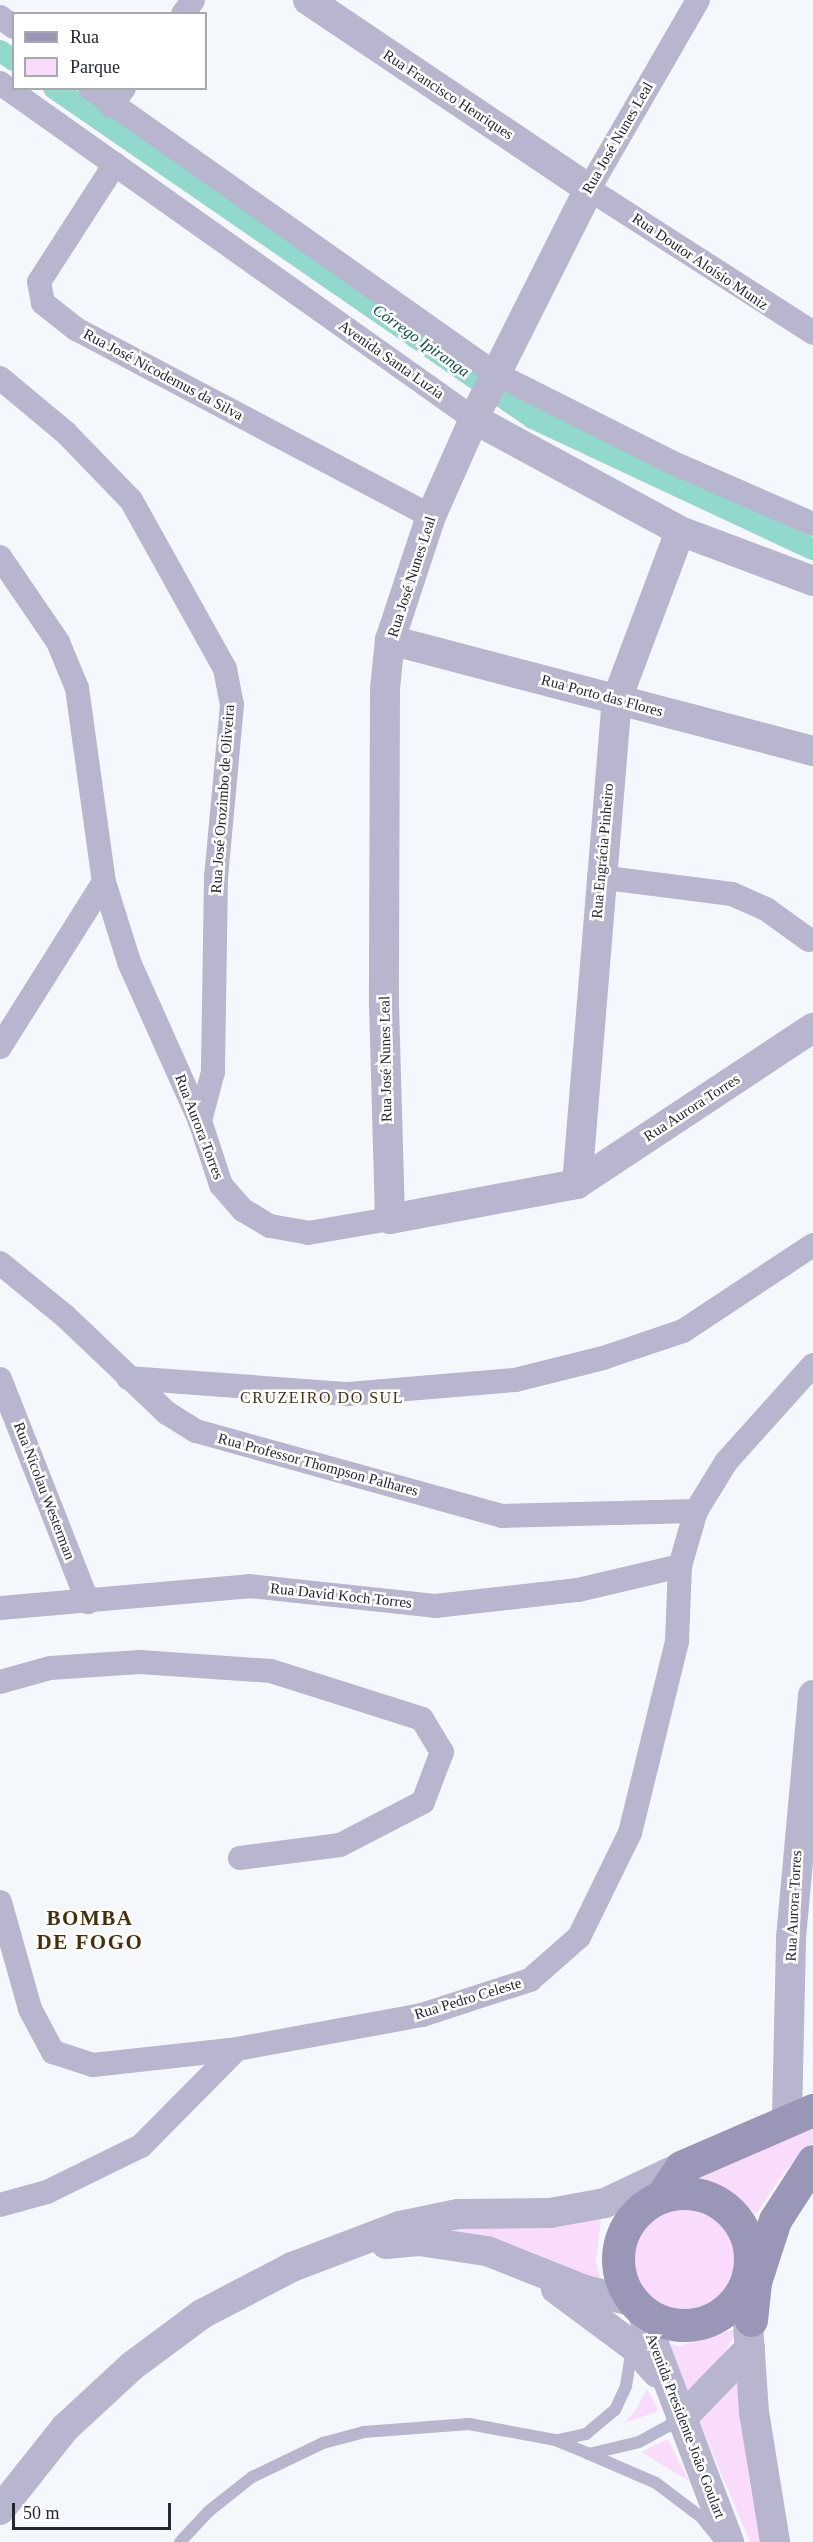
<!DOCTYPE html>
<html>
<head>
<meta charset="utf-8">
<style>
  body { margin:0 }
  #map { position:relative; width:813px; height:2542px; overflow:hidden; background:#f4f8fd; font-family:Georgia,serif }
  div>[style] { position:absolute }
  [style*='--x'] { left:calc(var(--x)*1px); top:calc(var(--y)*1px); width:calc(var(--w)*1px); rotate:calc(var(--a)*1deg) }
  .green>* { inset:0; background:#f9dcfc }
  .round { border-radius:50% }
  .canal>* { height:22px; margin:-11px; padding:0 11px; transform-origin:11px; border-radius:11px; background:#91d8cd }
  .service>* { height:12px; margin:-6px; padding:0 6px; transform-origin:6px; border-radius:6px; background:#b8b6ce }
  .minor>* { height:24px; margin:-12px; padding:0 12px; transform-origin:12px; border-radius:12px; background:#b8b6ce }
  .tertiary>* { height:30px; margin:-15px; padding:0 15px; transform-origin:15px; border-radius:15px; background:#b8b6ce }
  .secondary>* { height:33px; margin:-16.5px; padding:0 16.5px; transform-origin:16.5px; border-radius:16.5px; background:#9996b8 }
  .secondary>.ring { margin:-16.5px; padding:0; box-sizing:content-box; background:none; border:33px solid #9996b8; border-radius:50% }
  span { translate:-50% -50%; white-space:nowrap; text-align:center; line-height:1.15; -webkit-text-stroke:5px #fff; paint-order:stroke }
  .street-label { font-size:15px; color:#212831 }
  .water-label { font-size:16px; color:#0e4d46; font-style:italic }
  .neighbourhood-label { font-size:16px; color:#45300a; letter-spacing:1.5px }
  .district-label { font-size:21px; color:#45300a; font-weight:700; letter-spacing:1.5px }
  .legend { position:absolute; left:12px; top:12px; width:195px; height:78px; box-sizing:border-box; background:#fff; border:2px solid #a6a9ad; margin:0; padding:8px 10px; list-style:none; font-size:18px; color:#212831 }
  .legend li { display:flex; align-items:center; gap:12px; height:30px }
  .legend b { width:30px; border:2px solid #a6a9ad }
  .scale { position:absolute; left:12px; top:2503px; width:159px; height:27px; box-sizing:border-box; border:3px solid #212831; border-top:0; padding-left:8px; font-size:18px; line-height:21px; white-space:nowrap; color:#212831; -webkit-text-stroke:4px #fff; paint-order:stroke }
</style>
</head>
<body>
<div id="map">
  <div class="green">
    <i style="clip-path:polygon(813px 2123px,813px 2142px,785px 2171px,756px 2214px,731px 2192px,690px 2180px)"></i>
    <i class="round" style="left:629px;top:2207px;width:110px;height:110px"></i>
    <i style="clip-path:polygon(601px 2219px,596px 2262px,602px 2284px,450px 2229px)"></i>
    <i style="clip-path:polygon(732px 2330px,737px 2333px,716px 2364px,686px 2395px,659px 2342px,679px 2346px)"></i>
    <i style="clip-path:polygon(738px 2383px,750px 2487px,762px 2542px,750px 2542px,699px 2421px)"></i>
    <i style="clip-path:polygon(647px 2389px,659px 2411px,624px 2423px,635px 2411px)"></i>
    <i style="clip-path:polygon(668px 2439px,689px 2481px,641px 2452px)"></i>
  </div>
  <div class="canal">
    <i style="--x:0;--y:51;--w:17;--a:33"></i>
    <i style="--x:54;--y:88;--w:582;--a:34.56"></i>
    <i style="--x:533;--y:418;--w:309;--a:25.1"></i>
  </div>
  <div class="service">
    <i style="--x:558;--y:2440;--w:29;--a:-12"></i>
    <i style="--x:586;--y:2434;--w:38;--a:-40"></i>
    <i style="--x:615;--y:2410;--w:26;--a:-65"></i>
    <i style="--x:626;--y:2386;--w:36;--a:-81"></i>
    <i style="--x:589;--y:2454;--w:73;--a:23.4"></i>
    <i style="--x:656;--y:2483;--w:56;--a:37.1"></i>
    <i style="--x:701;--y:2517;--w:26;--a:51"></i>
    <i style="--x:180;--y:2542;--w:42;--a:-46.9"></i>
    <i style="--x:209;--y:2511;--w:55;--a:-38.3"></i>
    <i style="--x:252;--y:2477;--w:79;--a:-25.6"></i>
    <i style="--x:323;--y:2443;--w:42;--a:-15"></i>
    <i style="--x:364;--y:2432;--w:105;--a:-4.4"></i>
    <i style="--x:469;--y:2424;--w:87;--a:10.5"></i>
    <i style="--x:555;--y:2440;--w:37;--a:22"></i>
    <i style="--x:589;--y:2454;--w:51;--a:-13.5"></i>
    <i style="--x:639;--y:2442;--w:48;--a:-28.7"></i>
  </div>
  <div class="minor">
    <i style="--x:698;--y:0;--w:218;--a:120"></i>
    <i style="--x:589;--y:189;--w:266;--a:32.7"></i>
    <i style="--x:183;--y:14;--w:17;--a:-54"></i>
    <i style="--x:0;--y:17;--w:17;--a:36"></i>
    <i style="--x:0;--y:83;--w:581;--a:35.33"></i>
    <i style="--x:90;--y:88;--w:497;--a:35.2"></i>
    <i style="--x:496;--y:374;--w:196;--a:26.7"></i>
    <i style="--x:671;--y:462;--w:155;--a:23.6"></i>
    <i style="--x:111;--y:106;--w:22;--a:-54"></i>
    <i style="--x:115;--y:164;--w:140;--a:122.8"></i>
    <i style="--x:39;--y:282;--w:21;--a:79"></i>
    <i style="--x:43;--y:303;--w:42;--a:38.2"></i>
    <i style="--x:76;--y:329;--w:401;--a:27.8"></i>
    <i style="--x:0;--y:378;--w:86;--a:39.8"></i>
    <i style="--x:66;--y:433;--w:93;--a:45.9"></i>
    <i style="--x:131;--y:500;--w:193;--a:60.9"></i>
    <i style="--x:225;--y:669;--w:37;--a:79"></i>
    <i style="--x:232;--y:705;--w:172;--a:95.3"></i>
    <i style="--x:216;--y:876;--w:196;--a:90.9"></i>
    <i style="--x:213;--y:1072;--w:51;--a:104.9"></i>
    <i style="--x:0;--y:557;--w:103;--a:55.7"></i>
    <i style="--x:58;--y:642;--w:50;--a:67.6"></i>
    <i style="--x:77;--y:688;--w:196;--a:82.1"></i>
    <i style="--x:104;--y:882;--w:84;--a:72.6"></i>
    <i style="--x:129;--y:962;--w:174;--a:65.9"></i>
    <i style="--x:200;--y:1121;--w:67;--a:71.8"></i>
    <i style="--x:221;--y:1185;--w:33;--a:49"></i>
    <i style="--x:243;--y:1210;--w:31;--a:31"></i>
    <i style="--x:270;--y:1226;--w:39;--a:10"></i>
    <i style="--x:308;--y:1233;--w:83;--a:-9.7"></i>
    <i style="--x:599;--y:877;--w:134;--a:7.3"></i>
    <i style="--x:732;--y:894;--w:37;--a:24"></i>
    <i style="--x:766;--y:909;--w:53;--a:35.8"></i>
    <i style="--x:0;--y:1047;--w:195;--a:-57.8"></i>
    <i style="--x:0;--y:1263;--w:84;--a:39.2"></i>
    <i style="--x:65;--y:1316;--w:141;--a:43.6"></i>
    <i style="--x:167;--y:1413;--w:34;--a:32"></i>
    <i style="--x:196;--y:1431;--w:318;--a:15.5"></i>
    <i style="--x:502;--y:1516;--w:194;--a:-1.5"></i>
    <i style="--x:128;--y:1378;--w:221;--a:4.2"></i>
    <i style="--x:348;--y:1394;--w:168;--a:-4.8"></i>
    <i style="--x:515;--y:1380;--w:91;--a:-14"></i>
    <i style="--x:603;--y:1358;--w:84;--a:-18.6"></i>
    <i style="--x:683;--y:1331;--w:156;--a:-33.5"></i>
    <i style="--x:0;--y:1379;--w:240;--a:68.5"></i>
    <i style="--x:0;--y:1608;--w:250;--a:-5"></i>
    <i style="--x:249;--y:1586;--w:187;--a:6.1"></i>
    <i style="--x:435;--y:1606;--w:144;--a:-6.4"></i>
    <i style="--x:578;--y:1590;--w:105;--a:-13.2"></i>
    <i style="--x:0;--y:1682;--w:52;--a:-15.6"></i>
    <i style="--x:50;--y:1668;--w:90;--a:-3.8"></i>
    <i style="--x:140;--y:1662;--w:131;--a:3.9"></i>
    <i style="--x:271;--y:1671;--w:158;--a:17.6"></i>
    <i style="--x:422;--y:1719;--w:39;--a:59"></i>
    <i style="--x:442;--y:1752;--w:53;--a:110.8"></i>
    <i style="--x:423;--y:1802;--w:93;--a:152.6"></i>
    <i style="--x:340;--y:1845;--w:101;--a:172.6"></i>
    <i style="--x:0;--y:1902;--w:111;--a:74.3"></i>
    <i style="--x:30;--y:2009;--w:49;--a:61.9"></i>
    <i style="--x:53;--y:2052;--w:42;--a:18"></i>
    <i style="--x:93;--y:2065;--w:145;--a:-6.3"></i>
    <i style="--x:237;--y:2049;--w:188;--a:-10.4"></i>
    <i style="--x:422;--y:2015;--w:114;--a:-18"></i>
    <i style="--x:530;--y:1980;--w:65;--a:-41.3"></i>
    <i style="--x:579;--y:1937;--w:116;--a:-63.9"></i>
    <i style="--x:630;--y:1833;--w:198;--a:-76.2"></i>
    <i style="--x:677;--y:1641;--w:75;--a:-87.7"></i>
    <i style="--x:680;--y:1566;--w:57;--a:-73.8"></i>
    <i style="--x:696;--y:1511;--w:57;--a:-58.5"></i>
    <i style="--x:726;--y:1462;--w:130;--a:-48.1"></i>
    <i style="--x:0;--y:2205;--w:49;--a:-15.5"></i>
    <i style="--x:47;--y:2192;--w:105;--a:-26.1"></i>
    <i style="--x:141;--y:2146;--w:136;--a:-45.3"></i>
  </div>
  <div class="tertiary">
    <i style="--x:308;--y:0;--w:339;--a:33.9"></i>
    <i style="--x:589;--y:189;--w:247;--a:116.7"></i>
    <i style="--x:478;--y:410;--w:116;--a:113.9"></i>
    <i style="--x:431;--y:516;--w:131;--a:108.3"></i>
    <i style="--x:390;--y:640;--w:48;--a:95.9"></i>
    <i style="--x:385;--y:688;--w:316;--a:90.2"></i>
    <i style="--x:384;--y:1004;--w:215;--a:88.4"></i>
    <i style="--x:390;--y:1219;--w:190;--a:-10.6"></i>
    <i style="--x:577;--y:1184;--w:283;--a:-33.5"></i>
    <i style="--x:474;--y:419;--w:234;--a:28.5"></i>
    <i style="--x:680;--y:531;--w:142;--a:20.6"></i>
    <i style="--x:390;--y:640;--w:437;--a:14.7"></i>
    <i style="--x:577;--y:1184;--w:487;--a:-85.3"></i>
    <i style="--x:617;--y:699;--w:179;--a:-69.4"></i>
    <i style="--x:787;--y:2117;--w:179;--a:-88.7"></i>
    <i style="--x:791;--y:1938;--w:244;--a:-84.8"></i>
    <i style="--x:386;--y:2244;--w:33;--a:-5"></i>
    <i style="--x:419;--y:2241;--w:69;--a:8.4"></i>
    <i style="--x:487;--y:2251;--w:105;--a:21.7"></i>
    <i style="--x:585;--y:2290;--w:47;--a:13.4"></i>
    <i style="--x:556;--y:2289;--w:96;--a:36.5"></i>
    <i style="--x:633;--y:2346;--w:36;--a:48"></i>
    <i style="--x:746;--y:2295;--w:117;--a:86.1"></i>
    <i style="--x:754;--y:2412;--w:132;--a:80.8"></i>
    <i style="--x:641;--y:2310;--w:248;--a:69.2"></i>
    <i style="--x:681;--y:2419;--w:99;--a:-45.8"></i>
    <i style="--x:0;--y:2510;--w:105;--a:-51.6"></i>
    <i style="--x:65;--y:2428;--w:91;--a:-42.8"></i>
    <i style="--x:132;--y:2366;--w:87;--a:-36.6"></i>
    <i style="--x:202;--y:2314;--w:102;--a:-27.6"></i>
    <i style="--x:292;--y:2267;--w:116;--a:-20.8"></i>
    <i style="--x:400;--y:2226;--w:59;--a:-11.7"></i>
    <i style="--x:458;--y:2214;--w:92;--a:-0.6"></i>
    <i style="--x:550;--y:2213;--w:56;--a:-10.3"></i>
    <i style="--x:605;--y:2203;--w:84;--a:-25.3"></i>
  </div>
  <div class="secondary">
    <i class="ring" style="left:618px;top:2193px;width:99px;height:99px"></i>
    <i style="--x:661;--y:2197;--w:36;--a:-56"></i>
    <i style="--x:681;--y:2167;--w:144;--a:-23.4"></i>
    <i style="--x:751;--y:2320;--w:38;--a:-84"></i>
    <i style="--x:755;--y:2282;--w:65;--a:-72.1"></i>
    <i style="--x:775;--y:2220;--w:70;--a:-57.2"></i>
  </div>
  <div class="street-label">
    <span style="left:448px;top:95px;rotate:33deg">Rua Francisco Henriques</span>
    <span style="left:618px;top:138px;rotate:-60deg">Rua José Nunes Leal</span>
    <span style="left:700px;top:262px;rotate:34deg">Rua Doutor Aloísio Muniz</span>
    <span style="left:391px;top:360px;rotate:35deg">Avenida Santa Luzia</span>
    <span style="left:163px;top:375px;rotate:28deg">Rua José Nicodemus da Silva</span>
    <span style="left:412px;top:577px;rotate:-72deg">Rua José Nunes Leal</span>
    <span style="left:602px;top:696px;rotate:15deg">Rua Porto das Flores</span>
    <span style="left:223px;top:799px;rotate:-86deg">Rua José Orozimbo de Oliveira</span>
    <span style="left:603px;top:851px;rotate:-85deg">Rua Engrácia Pinheiro</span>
    <span style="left:386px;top:1059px;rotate:-91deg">Rua José Nunes Leal</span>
    <span style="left:692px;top:1108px;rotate:-33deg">Rua Aurora Torres</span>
    <span style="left:199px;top:1127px;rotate:69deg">Rua Aurora Torres</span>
    <span style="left:318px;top:1465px;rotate:15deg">Rua Professor Thompson Palhares</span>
    <span style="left:44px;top:1491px;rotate:69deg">Rua Nicolau Westerman</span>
    <span style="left:341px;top:1596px;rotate:6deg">Rua David Koch Torres</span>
    <span style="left:794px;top:1906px;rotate:-87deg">Rua Aurora Torres</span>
    <span style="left:468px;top:1999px;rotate:-17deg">Rua Pedro Celeste</span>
    <span style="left:685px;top:2426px;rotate:69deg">Avenida Presidente João Goulart</span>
  </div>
  <div class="water-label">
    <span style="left:421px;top:341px;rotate:35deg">Córrego Ipiranga</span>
  </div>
  <div class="neighbourhood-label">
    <span style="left:322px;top:1398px">CRUZEIRO DO SUL</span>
  </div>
  <div class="district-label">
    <span style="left:90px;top:1930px">BOMBA<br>DE FOGO</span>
  </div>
  <ul class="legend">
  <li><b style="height:8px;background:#9996b8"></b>Rua</li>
  <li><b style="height:16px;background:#f9dcfc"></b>Parque</li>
  </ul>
  <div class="scale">50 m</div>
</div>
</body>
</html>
